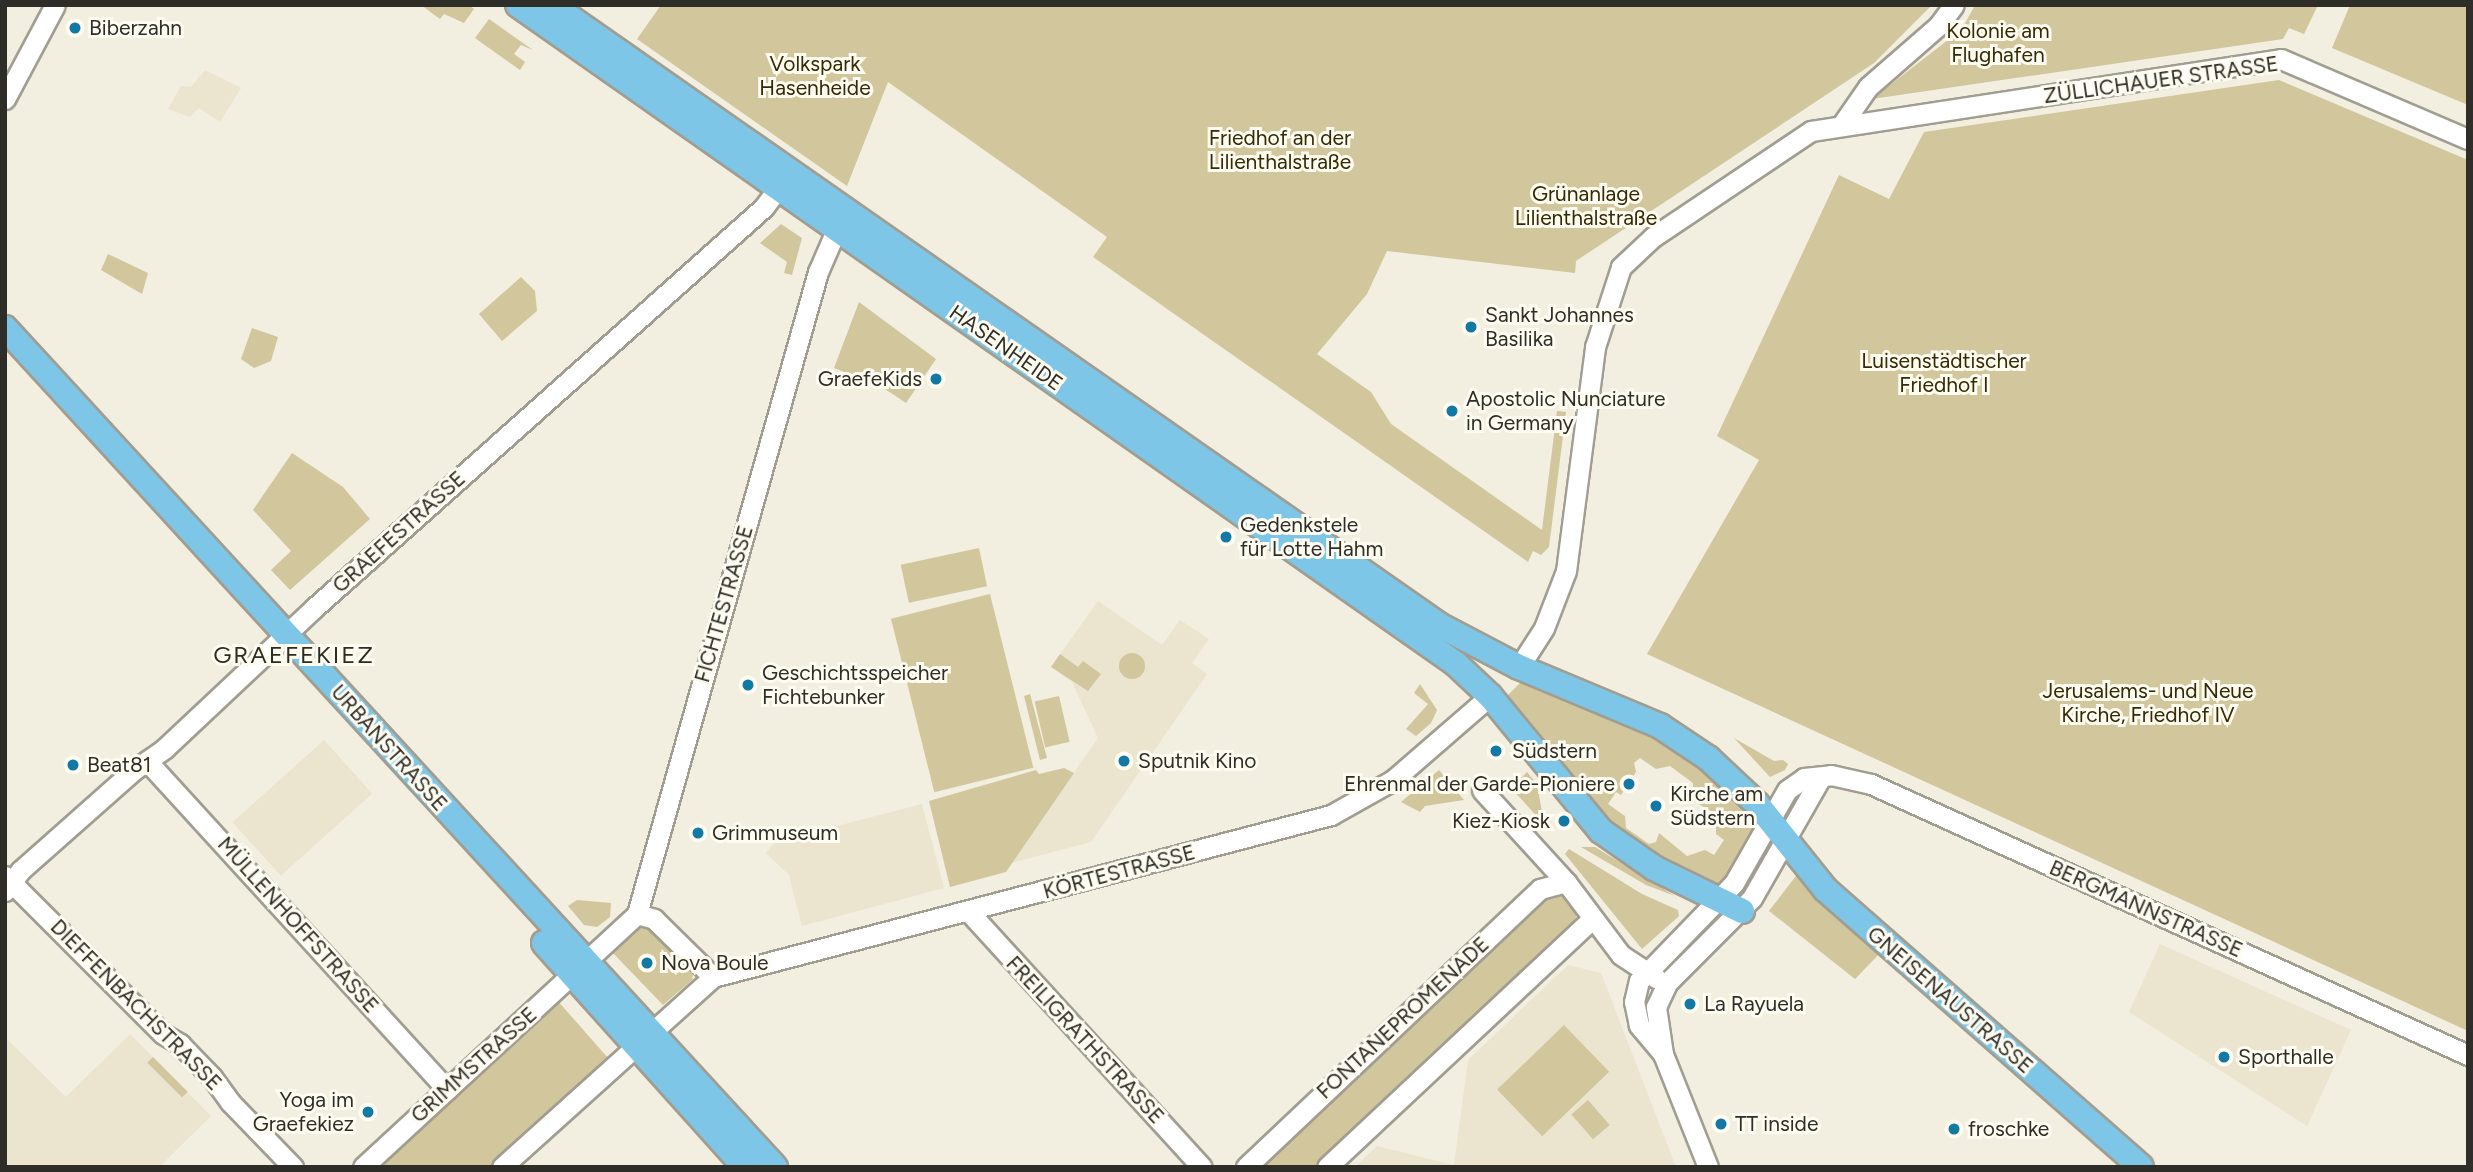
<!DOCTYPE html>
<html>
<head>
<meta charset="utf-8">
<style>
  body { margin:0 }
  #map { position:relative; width:2473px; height:1172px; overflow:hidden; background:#f2eee0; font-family:Figtree,sans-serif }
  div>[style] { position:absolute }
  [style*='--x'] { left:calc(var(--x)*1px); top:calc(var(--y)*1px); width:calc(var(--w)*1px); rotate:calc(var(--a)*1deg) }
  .built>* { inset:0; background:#ebe4cf; transform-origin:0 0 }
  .green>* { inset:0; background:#d2c69d; transform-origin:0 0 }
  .round { border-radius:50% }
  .roads { filter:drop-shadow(2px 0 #a19e91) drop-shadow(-2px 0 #a19e91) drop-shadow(0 2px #a19e91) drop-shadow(0 -2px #a19e91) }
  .minor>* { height:19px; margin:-9.5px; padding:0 9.5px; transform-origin:9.5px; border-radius:9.5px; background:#fff }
  .major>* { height:24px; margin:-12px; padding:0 12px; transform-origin:12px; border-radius:12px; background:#7dc6e7 }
  .dots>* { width:19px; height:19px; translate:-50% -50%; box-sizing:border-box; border:4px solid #fefbf0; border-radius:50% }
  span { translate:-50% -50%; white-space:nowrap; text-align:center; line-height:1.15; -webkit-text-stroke:6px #fefbf0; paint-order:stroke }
  .poi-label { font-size:21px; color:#2e2d28 }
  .left { translate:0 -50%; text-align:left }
  .right { translate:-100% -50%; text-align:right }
  .park-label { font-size:21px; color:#342a03 }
  .street-label { font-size:21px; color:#2e2d28 }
  .quarter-label { font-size:24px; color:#2e2b20; letter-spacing:2px }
  .frame { position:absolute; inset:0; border:7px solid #2e2d28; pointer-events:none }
</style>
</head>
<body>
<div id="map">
  <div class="built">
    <i style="clip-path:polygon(205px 70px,241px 88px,220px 122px,199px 108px,190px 117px,168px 109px,181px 86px,191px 87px)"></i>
    <i style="clip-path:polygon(1098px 601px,1162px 645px,1180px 620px,1209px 639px,1192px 663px,1207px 674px,1091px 842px,1011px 863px,1098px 738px,1072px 682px,1051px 667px)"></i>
    <i style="left:324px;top:740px;width:72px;height:123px;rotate:48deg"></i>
    <i style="clip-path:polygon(922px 804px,944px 888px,802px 926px,789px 875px,766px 853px,779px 837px,783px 840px)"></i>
    <i style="clip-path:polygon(2160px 944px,2351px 1030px,2307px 1126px,2129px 1012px)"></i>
    <i style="clip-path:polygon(1568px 965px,1601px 973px,1676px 1167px,1355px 1167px,1377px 1146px,1454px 1165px,1468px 1060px)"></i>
    <i style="clip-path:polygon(130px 1034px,211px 1116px,159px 1167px,5px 1167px,5px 1037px,66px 1097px)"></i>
  </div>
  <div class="green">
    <i style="clip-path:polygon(421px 5px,469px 5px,474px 9px,464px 23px,444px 14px,440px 19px)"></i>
    <i style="clip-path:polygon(661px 5px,1932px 5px,1874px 63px,1576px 261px,1575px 273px,1387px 251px,1367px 294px,1317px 354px,1371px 392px,1391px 424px,1542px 530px,1557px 411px,1566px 412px,1549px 547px,1541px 555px,1533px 551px,1528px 562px,1093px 257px,1107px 237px,888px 82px,847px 186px,637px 39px)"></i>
    <i style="clip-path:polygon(1975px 5px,2318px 5px,2304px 34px,2289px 28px,2283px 39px,1872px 99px,1962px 29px)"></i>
    <i style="clip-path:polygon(2350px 5px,2468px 5px,2468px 105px,2332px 48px)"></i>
    <i style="clip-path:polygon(489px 19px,533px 50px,521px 45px,514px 54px,525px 62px,520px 70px,475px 38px)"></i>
    <i style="clip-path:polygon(2279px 80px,2468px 160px,2468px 1031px,1647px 654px,1759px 460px,1717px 436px,1839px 175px,1889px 199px,1924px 132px)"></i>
    <i style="clip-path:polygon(781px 224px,802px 238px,792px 275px,784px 273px,787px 262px,760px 243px)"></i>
    <i style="clip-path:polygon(108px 254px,148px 273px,142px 294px,101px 270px)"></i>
    <i style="clip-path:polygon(521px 277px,535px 291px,537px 311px,502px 341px,479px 314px)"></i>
    <i style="clip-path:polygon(859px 302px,936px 359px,906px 403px,882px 387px,834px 368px)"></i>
    <i style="clip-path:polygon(252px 328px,278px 337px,271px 361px,254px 368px,241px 359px)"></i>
    <i style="clip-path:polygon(292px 453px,343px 487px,370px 519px,290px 590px,271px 570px,291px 551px,253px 510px)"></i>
    <i style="left:979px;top:548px;width:39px;height:80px;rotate:78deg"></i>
    <i style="left:990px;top:594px;width:179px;height:102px;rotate:76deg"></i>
    <i class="round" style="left:1119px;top:653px;width:26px;height:26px"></i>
    <i style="clip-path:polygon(1060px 654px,1078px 667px,1083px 661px,1101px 674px,1088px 691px,1051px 667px)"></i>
    <i style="clip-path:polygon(evenodd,1522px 681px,1642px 729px,1685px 753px,1759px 823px,1720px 885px,1661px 861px,1616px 831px,1506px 697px,1522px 681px,1640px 758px,1656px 769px,1670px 766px,1693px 783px,1693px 790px,1685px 796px,1716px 814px,1716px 834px,1724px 840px,1714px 855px,1705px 850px,1687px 856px,1659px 833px,1656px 842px,1649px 844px,1626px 828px,1625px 816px,1608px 804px,1616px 792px,1621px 795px,1636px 772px,1634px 763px,1640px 758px)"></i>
    <i style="clip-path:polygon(1420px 684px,1437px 710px,1431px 723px,1416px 736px,1406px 729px,1428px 704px,1414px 693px)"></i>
    <i style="clip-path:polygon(1030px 694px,1047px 758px,1040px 760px,1024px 696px)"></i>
    <i style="left:1059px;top:696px;width:47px;height:25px;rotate:77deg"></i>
    <i style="clip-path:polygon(1734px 738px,1774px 761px,1783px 760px,1788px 764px,1785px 770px,1770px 777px)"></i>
    <i style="clip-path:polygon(1064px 768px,1074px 773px,1006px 872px,950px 887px,929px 801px,1036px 770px,1039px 774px)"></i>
    <i style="clip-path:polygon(1439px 770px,1464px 800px,1425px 806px,1420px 812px,1401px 802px)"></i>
    <i style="clip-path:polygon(1527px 772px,1537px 784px,1544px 824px,1511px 788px)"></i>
    <i style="clip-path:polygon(1581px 847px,1595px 847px,1675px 896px,1646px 885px)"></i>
    <i style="clip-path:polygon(1569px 849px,1642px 894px,1678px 910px,1679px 916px,1642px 949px,1565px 854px)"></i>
    <i style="clip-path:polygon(1799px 872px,1883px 950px,1855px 979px,1769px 911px)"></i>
    <i style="clip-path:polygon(1560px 890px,1578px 912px,1574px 922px,1314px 1167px,1259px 1167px,1548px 894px)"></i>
    <i style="clip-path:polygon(577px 900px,611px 903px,610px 917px,597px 927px,584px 925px,568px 906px)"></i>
    <i style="clip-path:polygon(649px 925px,694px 968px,692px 980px,663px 1005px,612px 952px,638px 928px)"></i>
    <i style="clip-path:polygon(557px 1000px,608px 1058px,490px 1167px,375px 1167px)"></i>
    <i style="left:1564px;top:1025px;width:65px;height:93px;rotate:46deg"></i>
    <i style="left:153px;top:1057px;width:49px;height:8px;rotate:45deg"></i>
    <i style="left:1588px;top:1100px;width:33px;height:22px;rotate:49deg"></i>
  </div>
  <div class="roads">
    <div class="minor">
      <i style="--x:5;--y:99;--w:106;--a:-62"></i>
      <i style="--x:1841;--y:126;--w:47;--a:-55.3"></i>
      <i style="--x:1868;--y:87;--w:93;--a:-41.1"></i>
      <i style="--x:1938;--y:26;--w:26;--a:-53"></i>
      <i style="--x:1519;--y:667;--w:46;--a:-57.3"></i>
      <i style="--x:1544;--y:628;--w:61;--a:-68.9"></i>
      <i style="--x:1566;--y:571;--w:226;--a:-82.6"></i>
      <i style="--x:1595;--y:347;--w:84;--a:-72"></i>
      <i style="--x:1621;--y:267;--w:44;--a:-43.2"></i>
      <i style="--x:1653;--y:237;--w:190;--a:-33.9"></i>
      <i style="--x:1811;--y:131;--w:475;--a:-8.7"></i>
      <i style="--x:2281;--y:59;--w:203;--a:23.2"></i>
      <i style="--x:147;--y:761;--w:445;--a:47.6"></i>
      <i style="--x:1482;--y:790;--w:125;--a:47.6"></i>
      <i style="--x:1566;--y:882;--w:91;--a:53"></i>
      <i style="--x:1621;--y:955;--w:42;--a:33.3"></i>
      <i style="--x:5;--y:876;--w:223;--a:45"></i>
      <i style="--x:163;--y:1034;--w:20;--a:30"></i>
      <i style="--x:180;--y:1044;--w:46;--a:45.9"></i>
      <i style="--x:212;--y:1077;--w:31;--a:54"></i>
      <i style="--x:230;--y:1102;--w:91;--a:45.9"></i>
      <i style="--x:5;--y:891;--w:26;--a:-53"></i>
      <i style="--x:21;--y:870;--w:151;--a:-41.5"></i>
      <i style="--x:134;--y:770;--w:38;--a:-35"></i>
      <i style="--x:165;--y:748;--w:204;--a:-43.2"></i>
      <i style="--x:314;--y:608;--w:603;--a:-41.7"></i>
      <i style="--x:764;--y:207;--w:36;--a:-53"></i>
      <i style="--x:969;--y:912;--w:345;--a:47.6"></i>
      <i style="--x:637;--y:914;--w:18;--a:16"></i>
      <i style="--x:654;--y:919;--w:83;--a:44.5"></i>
      <i style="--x:1663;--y:1054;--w:38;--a:-130"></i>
      <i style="--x:1639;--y:1025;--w:24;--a:-102"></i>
      <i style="--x:1634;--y:1002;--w:22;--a:-77"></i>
      <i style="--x:1639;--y:981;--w:136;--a:-45.9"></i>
      <i style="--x:1734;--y:883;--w:107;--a:-60.3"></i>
      <i style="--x:1787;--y:790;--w:21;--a:-35"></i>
      <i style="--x:1804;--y:778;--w:27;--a:-6"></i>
      <i style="--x:1831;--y:775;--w:41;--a:12.7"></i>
      <i style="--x:1871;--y:784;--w:656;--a:24.42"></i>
      <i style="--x:363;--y:1167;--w:373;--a:-42.7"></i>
      <i style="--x:637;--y:914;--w:667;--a:-74.26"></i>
      <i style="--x:818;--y:272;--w:48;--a:-66.6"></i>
      <i style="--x:502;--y:1167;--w:284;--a:-42"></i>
      <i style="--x:713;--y:977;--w:639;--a:-14.69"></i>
      <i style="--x:1331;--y:815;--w:71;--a:-29.4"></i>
      <i style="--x:1393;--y:780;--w:128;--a:-40.9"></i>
      <i style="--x:1246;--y:1167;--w:405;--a:-43.4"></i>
      <i style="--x:1540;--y:889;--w:27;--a:-15"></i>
      <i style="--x:1327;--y:1167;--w:364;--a:-43.1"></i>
      <i style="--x:1708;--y:1167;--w:122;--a:-111.7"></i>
      <i style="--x:1663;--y:1054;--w:48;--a:-98.5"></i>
      <i style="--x:1656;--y:1007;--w:26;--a:-65"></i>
      <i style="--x:1667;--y:983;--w:120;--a:-45"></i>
      <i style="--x:1752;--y:898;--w:139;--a:-60.3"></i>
    </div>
    <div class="major">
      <i style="--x:518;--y:5;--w:1146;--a:35.09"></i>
      <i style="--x:1456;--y:664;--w:47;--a:43.3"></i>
      <i style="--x:1490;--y:696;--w:175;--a:50.6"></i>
      <i style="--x:1601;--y:831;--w:65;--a:34.9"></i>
      <i style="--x:1654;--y:868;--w:98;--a:26"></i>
      <i style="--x:552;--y:5;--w:1082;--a:34.95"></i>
      <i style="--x:1439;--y:625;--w:90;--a:27.7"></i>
      <i style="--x:1519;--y:667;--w:153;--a:22.7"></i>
      <i style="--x:1660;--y:726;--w:58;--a:33.7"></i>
      <i style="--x:1708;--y:758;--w:67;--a:43.2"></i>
      <i style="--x:1757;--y:804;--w:110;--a:51.3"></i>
      <i style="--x:1826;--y:890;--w:419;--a:41.3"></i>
      <i style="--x:5;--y:328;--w:1139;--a:47.46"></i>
      <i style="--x:544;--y:943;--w:301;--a:48.1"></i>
    </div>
  </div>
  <div class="dots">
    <i style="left:75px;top:28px;background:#1278a4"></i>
    <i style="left:1471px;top:327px;background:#1278a4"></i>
    <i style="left:936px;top:379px;background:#1278a4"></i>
    <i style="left:1452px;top:411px;background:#1278a4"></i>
    <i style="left:1226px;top:537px;background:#1278a4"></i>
    <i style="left:748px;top:685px;background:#1278a4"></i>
    <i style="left:1496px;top:751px;background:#1278a4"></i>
    <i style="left:1124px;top:761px;background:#1278a4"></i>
    <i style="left:73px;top:765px;background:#1278a4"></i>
    <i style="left:1629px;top:784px;background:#1278a4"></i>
    <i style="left:1656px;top:806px;background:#1278a4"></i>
    <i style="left:1564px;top:821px;background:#1278a4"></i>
    <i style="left:698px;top:833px;background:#1278a4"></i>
    <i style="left:647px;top:963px;background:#1278a4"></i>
    <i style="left:1690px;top:1004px;background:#1278a4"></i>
    <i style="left:2224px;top:1057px;background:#1278a4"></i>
    <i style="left:368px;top:1112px;background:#1278a4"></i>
    <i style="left:1721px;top:1124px;background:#1278a4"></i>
    <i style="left:1954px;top:1129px;background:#1278a4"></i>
  </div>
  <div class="poi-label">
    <span class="left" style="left:89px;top:28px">Biberzahn</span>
    <span class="left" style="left:1485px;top:327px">Sankt Johannes<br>Basilika</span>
    <span class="right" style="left:922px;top:379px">GraefeKids</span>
    <span class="left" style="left:1466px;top:411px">Apostolic Nunciature<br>in Germany</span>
    <span class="left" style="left:1240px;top:537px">Gedenkstele<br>für Lotte Hahm</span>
    <span class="left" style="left:762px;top:685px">Geschichtsspeicher<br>Fichtebunker</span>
    <span class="left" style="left:1512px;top:751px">Südstern</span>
    <span class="left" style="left:1138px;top:761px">Sputnik Kino</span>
    <span class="left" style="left:87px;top:765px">Beat81</span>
    <span class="right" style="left:1615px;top:784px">Ehrenmal der Garde-Pioniere</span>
    <span class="left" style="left:1670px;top:806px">Kirche am<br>Südstern</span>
    <span class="right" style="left:1550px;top:821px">Kiez-Kiosk</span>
    <span class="left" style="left:712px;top:833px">Grimmuseum</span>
    <span class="left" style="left:661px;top:963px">Nova Boule</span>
    <span class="left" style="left:1704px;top:1004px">La Rayuela</span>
    <span class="left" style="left:2238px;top:1057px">Sporthalle</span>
    <span class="right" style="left:354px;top:1112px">Yoga im<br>Graefekiez</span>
    <span class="left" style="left:1735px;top:1124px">TT inside</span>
    <span class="left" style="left:1968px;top:1129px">froschke</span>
  </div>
  <div class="park-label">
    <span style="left:1998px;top:43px">Kolonie am<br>Flughafen</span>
    <span style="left:815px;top:76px">Volkspark<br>Hasenheide</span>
    <span style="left:1280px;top:150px">Friedhof an der<br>Lilienthalstraße</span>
    <span style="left:1586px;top:206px">Grünanlage<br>Lilienthalstraße</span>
    <span style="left:1944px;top:373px">Luisenstädtischer<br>Friedhof I</span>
    <span style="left:2148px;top:703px">Jerusalems- und Neue<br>Kirche, Friedhof IV</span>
  </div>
  <div class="street-label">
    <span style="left:2161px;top:80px;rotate:-8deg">ZÜLLICHAUER STRASSE</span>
    <span style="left:1006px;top:348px;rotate:35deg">HASENHEIDE</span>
    <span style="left:399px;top:532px;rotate:-42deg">GRAEFESTRASSE</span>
    <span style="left:724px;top:604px;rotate:-74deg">FICHTESTRASSE</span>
    <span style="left:389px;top:748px;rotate:48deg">URBANSTRASSE</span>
    <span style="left:1119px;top:872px;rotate:-15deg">KÖRTESTRASSE</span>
    <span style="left:2146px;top:909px;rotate:24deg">BERGMANNSTRASSE</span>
    <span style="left:298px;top:925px;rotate:48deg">MÜLLENHOFFSTRASSE</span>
    <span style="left:1950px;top:1000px;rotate:41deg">GNEISENAUSTRASSE</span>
    <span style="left:136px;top:1005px;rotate:45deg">DIEFFENBACHSTRASSE</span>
    <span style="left:1403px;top:1018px;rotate:-43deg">FONTANEPROMENADE</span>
    <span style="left:1085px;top:1040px;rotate:47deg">FREILIGRATHSTRASSE</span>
    <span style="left:474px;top:1065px;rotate:-42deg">GRIMMSTRASSE</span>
  </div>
  <div class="quarter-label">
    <span style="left:294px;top:655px">GRAEFEKIEZ</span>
  </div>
  <div class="frame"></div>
</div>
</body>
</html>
